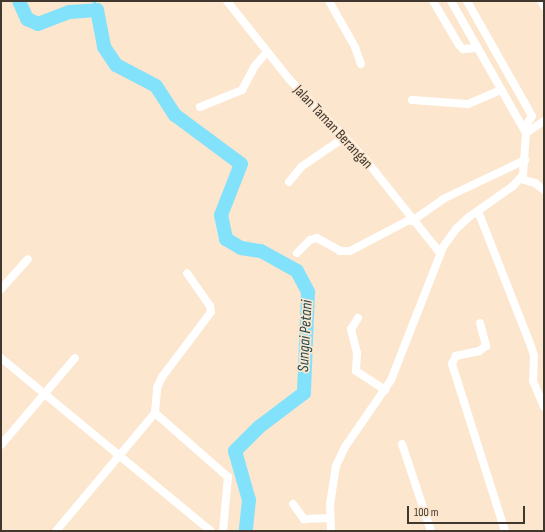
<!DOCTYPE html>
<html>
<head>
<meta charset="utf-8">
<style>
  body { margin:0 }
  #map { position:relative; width:545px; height:532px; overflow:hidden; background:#fce6ce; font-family:"Sofia Sans Condensed",sans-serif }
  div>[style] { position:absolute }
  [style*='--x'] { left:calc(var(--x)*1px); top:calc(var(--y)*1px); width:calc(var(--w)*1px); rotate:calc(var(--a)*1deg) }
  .stream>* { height:2.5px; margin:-1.25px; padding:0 1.25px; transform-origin:1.25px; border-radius:1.25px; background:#83e2fb }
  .river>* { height:14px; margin:-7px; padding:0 7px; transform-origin:7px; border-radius:7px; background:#83e2fb }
  .minor>* { height:8px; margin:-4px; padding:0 4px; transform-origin:4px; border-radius:4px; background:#fff }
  span { translate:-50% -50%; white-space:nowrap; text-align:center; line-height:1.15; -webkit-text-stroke:3.5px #fce6ce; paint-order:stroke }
  .street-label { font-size:15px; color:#40382e }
  .water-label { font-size:16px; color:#204b55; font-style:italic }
  .frame { position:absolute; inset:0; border:2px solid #40382e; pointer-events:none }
  .scale { position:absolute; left:407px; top:506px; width:118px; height:18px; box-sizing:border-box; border:2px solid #40382e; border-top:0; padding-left:5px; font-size:12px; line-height:14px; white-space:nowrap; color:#40382e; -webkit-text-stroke:3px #fce6ce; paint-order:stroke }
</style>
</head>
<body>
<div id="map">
  <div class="stream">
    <i style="--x:94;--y:1;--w:9;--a:72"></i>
  </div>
  <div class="river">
    <i style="--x:19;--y:1;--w:20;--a:66"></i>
    <i style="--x:27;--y:19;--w:12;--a:24"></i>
    <i style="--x:38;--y:24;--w:34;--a:-21"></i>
    <i style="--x:70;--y:12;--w:27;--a:-4"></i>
    <i style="--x:97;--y:10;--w:38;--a:79"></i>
    <i style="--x:104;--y:47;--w:22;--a:56"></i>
    <i style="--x:116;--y:65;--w:45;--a:27.7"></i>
    <i style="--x:156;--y:86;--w:35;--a:57"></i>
    <i style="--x:175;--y:115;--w:82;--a:36.6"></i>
    <i style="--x:241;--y:164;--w:55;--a:111.4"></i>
    <i style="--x:221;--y:215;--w:25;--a:78"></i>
    <i style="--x:226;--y:239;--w:17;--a:31"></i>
    <i style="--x:241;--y:248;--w:20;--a:9"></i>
    <i style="--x:261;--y:251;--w:41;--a:29.1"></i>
    <i style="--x:297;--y:271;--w:24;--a:62"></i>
    <i style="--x:308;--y:292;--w:101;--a:92.3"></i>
    <i style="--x:304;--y:393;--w:56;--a:142.9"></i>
    <i style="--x:259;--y:427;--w:34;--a:135"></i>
    <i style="--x:235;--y:451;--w:51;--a:74.1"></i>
    <i style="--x:249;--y:500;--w:31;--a:96"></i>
  </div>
  <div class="minor">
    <i style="--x:227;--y:1;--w:100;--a:51.5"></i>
    <i style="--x:289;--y:79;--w:110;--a:46.5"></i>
    <i style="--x:365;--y:159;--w:120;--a:51.4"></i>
    <i style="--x:329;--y:1;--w:53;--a:60.5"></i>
    <i style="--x:355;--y:47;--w:18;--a:71"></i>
    <i style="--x:433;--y:1;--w:51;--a:59.4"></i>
    <i style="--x:459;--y:45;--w:6;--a:45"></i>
    <i style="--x:463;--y:49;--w:14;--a:-4"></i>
    <i style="--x:467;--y:1;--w:132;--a:60.5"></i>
    <i style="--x:532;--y:116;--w:15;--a:122"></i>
    <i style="--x:541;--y:1;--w:6;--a:59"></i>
    <i style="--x:412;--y:100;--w:56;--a:4.1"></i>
    <i style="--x:468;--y:104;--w:36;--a:-23"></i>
    <i style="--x:200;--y:107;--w:45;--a:-22"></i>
    <i style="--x:242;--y:90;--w:26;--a:-62"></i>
    <i style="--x:254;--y:67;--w:20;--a:-49"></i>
    <i style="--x:526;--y:133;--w:22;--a:-34"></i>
    <i style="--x:521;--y:179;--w:15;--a:16"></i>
    <i style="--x:535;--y:183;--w:11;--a:38"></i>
    <i style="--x:289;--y:182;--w:19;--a:-51"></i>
    <i style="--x:301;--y:167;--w:53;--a:-34.3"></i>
    <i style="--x:478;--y:211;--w:145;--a:68.6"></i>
    <i style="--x:531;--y:346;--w:10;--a:73"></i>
    <i style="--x:534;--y:356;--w:25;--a:92"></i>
    <i style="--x:533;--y:381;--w:28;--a:67"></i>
    <i style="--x:412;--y:221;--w:38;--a:-35"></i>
    <i style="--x:443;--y:199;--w:91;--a:-25.4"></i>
    <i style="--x:297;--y:253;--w:18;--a:-45"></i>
    <i style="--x:310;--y:240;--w:7;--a:-16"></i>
    <i style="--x:317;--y:238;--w:26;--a:29"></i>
    <i style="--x:340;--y:251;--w:10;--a:0"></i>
    <i style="--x:350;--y:251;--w:69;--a:-27.7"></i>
    <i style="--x:1;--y:289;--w:40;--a:-48"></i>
    <i style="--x:358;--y:318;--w:13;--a:122"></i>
    <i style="--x:351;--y:329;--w:25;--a:76"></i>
    <i style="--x:357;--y:353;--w:18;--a:93"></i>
    <i style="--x:356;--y:371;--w:35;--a:33"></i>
    <i style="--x:480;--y:323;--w:24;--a:75"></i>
    <i style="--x:486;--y:346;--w:9;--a:144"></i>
    <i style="--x:479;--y:351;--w:24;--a:168"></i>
    <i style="--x:456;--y:356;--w:9;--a:117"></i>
    <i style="--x:452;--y:364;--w:175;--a:72.4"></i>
    <i style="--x:1;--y:358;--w:272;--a:39.5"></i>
    <i style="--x:155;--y:413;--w:97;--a:41.2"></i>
    <i style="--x:228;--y:477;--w:54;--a:95.3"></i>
    <i style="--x:402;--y:444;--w:92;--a:71.6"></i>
    <i style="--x:1;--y:445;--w:114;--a:-49.6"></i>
    <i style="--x:293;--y:504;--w:19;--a:54"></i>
    <i style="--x:304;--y:519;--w:26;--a:-2"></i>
    <i style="--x:56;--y:531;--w:154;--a:-50"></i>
    <i style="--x:155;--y:413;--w:25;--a:-85"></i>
    <i style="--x:157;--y:388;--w:12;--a:-66"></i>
    <i style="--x:162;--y:377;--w:81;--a:-53"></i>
    <i style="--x:211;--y:312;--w:6;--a:-99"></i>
    <i style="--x:210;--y:306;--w:40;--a:-124.9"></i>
    <i style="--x:331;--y:531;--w:27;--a:-92"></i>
    <i style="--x:330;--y:504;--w:38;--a:-81"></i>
    <i style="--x:336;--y:466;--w:21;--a:-65"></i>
    <i style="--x:345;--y:447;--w:81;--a:-55.5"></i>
    <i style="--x:391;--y:380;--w:143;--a:-68.6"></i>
    <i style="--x:443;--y:247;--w:22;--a:-54"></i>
    <i style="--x:456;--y:229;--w:18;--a:-43"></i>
    <i style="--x:469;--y:217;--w:54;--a:-35.2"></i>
    <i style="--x:513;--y:186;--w:15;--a:-48"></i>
    <i style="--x:523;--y:175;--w:42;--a:-85.9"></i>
    <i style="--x:526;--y:133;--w:152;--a:-119.6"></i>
  </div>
  <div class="street-label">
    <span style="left:333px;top:127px;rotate:47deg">Jalan Taman Berangan</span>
  </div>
  <div class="water-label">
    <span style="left:306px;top:336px;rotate:-87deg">Sungai Petani</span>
  </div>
  <div class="frame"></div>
  <div class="scale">100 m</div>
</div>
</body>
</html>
